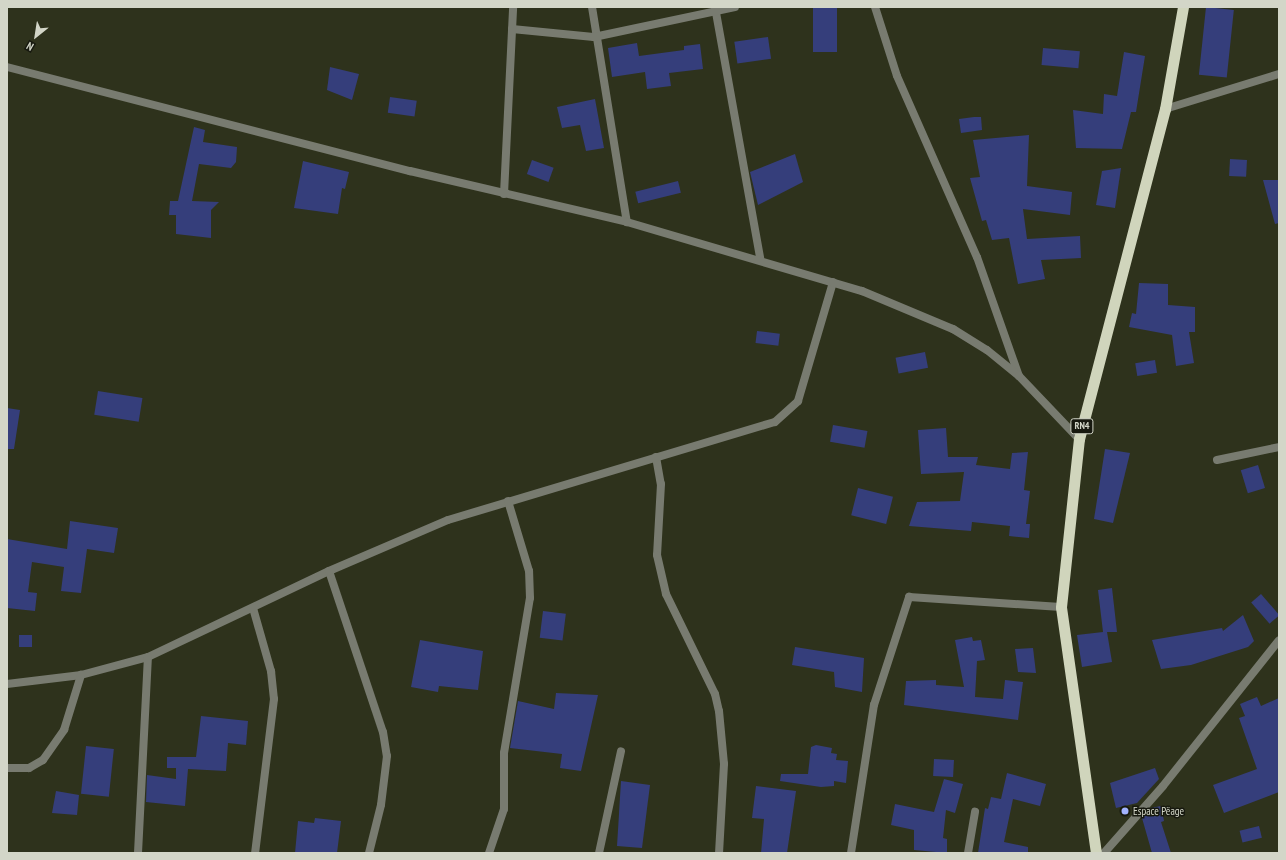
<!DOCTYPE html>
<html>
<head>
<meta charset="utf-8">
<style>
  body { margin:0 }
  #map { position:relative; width:1286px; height:860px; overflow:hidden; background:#2e321c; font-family:"PT Sans Narrow",sans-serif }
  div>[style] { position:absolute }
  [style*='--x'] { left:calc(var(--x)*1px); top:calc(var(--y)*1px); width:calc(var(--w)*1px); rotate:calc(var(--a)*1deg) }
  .building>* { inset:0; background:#353e7b; transform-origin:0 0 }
  .minor>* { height:8px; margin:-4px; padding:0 4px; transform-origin:4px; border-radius:4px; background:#787b70 }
  .tertiary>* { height:8px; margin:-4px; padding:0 4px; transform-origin:4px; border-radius:4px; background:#787b70 }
  .trunk>* { height:11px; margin:-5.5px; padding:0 5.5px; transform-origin:5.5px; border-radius:5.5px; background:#d0d5bc }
  .dots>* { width:11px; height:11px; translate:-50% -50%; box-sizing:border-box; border:2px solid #17190f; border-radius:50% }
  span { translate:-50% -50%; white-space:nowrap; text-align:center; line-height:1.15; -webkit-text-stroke:3px #17190f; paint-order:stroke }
  .shield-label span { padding:1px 3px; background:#17190f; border:1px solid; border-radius:3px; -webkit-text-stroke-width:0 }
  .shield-label { font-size:10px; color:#d3d6c8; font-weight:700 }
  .poi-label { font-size:11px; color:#d3d6c8 }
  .left { translate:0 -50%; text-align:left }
  .frame { position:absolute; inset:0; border:8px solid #d3d6c8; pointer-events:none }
  .north { position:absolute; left:16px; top:16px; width:40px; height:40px; -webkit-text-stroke:3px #17190f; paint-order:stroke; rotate:210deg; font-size:11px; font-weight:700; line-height:16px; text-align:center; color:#d3d6c8 }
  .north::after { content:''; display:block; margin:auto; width:14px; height:18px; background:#d3d6c8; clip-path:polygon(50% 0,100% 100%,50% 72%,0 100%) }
</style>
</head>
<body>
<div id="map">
  <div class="building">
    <i style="left:813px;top:7px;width:24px;height:45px"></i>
    <i style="left:1206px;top:7px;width:28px;height:68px;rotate:6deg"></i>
    <i style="left:768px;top:37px;width:22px;height:34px;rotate:82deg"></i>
    <i style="clip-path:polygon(637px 43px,639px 56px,684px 50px,684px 46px,700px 44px,703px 69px,669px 73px,671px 86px,647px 89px,645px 72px,612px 77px,608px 48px)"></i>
    <i style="left:1043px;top:48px;width:37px;height:17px;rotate:5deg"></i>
    <i style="clip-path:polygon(1124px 52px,1145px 56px,1136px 112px,1131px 112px,1122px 149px,1076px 148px,1073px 110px,1103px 114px,1104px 94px,1117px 96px)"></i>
    <i style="clip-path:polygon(330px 67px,359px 74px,352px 100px,327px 90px)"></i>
    <i style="left:390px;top:97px;width:27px;height:16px;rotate:8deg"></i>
    <i style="clip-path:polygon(595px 99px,604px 148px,586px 151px,580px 125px,562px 128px,557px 107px)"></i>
    <i style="clip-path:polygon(974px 117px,981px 117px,982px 130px,961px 133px,959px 119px)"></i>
    <i style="clip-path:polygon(194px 127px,205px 130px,203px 142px,237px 147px,236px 162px,231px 168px,199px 164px,192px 201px,219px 202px,211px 210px,211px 238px,176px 234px,176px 215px,169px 215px,170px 201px,178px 201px)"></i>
    <i style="clip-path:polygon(1029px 135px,1027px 186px,1072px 192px,1070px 215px,1023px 209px,1027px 239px,1080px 236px,1081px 258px,1041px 260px,1045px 279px,1018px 284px,1009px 238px,992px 240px,986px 220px,982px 221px,970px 178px,980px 177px,973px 140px)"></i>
    <i style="clip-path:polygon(795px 154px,803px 182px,758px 205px,750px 172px)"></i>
    <i style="left:1230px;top:159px;width:17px;height:17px;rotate:3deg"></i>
    <i style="left:532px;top:160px;width:23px;height:15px;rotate:20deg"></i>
    <i style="clip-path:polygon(303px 161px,349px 172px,345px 189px,342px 188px,338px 214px,294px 208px)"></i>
    <i style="clip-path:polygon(1121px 168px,1115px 208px,1096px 205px,1102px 171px)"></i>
    <i style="clip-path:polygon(1263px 180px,1279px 180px,1279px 223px,1275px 224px)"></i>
    <i style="left:678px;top:181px;width:12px;height:44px;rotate:76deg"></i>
    <i style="clip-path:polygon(1139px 283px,1168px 284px,1168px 305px,1195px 307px,1195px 332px,1189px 332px,1194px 363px,1176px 366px,1172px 335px,1129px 327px,1132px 313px,1136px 314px)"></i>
    <i style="left:757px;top:331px;width:23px;height:12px;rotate:7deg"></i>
    <i style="left:925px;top:352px;width:16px;height:30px;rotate:79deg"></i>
    <i style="left:1155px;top:360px;width:13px;height:20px;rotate:81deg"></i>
    <i style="left:98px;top:391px;width:45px;height:24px;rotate:9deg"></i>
    <i style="clip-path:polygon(7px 408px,20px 410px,14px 449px,7px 449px)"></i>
    <i style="left:833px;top:425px;width:35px;height:17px;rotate:10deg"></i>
    <i style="clip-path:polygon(946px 428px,948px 457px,978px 457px,976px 465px,1010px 469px,1012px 453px,1028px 452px,1024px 490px,1030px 491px,1026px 524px,1030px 524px,1029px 538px,1009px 536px,1010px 526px,972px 522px,971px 531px,909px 526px,917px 502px,960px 501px,964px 472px,921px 474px,918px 430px)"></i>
    <i style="clip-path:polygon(1105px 449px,1130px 453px,1113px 523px,1094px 519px)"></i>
    <i style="left:1258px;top:465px;width:24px;height:18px;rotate:73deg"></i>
    <i style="left:858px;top:488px;width:36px;height:28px;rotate:14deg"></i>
    <i style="clip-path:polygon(70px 521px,118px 528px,114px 553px,87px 549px,81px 593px,61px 591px,64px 567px,32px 562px,28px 592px,37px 593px,35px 611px,7px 608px,7px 539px,67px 549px)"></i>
    <i style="clip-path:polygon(1112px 588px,1117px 632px,1107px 632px,1112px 662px,1082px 667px,1077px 635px,1103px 632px,1098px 590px)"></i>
    <i style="left:1261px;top:594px;width:28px;height:13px;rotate:49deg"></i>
    <i style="left:543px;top:611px;width:23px;height:27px;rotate:7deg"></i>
    <i style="clip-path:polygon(1243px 615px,1254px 641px,1248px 647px,1191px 665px,1161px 669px,1152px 640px,1222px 628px,1223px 631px)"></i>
    <i style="left:19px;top:635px;width:13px;height:12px"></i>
    <i style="clip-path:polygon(972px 637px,973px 641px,981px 640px,985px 660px,977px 661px,975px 697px,1003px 699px,1005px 680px,1023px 682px,1018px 720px,904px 705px,906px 681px,936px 680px,936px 685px,964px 687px,955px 640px)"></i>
    <i style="clip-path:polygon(420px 640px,483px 651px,478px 690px,439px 686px,438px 692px,411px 687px)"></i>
    <i style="clip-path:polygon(795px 647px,864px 658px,862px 692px,835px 687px,834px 672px,792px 665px)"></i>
    <i style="clip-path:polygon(1033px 648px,1036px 673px,1018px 672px,1015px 649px)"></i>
    <i style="clip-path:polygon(556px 693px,598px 695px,581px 771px,560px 768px,562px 754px,510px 748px,518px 701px,554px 709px)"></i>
    <i style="clip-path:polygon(1257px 697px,1261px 706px,1279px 698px,1279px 792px,1224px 813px,1213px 785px,1257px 769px,1239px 718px,1245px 716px,1240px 704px)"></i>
    <i style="clip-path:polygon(201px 716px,248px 721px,246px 745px,228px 743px,226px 771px,188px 769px,185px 806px,146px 802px,147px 775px,176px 779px,176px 768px,167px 768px,167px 757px,196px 757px)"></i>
    <i style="clip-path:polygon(816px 745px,832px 748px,831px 753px,837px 754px,836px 760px,848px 761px,846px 783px,834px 781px,834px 786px,821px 787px,780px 781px,781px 774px,808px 774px,811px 747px)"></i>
    <i style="left:86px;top:746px;width:28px;height:48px;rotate:6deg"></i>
    <i style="left:934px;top:759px;width:20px;height:17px;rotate:3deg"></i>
    <i style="clip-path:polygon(1155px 768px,1159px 779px,1137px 803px,1116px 808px,1110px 783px)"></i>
    <i style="clip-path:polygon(1007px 773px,1046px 784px,1040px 806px,1013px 799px,1004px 842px,1028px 847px,1028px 853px,978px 853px,985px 808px,988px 809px,991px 797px,1001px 799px)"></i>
    <i style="clip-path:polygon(944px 779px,963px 784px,955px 813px,946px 810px,943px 838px,947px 839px,947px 853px,914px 850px,914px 830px,891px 825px,895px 804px,934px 812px)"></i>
    <i style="clip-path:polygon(621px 781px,650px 785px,642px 848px,617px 846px)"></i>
    <i style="clip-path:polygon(756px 786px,796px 791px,787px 853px,761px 853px,764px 819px,752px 818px)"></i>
    <i style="clip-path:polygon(56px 791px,79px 795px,77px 815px,52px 813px)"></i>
    <i style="clip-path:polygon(1161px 806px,1164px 821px,1161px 822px,1171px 853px,1152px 853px,1142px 818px,1151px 808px)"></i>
    <i style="clip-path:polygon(315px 818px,341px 821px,337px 853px,295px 853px,298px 821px,314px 823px)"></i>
    <i style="left:1259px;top:826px;width:12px;height:20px;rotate:76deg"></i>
  </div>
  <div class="minor">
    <i style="--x:592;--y:7;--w:218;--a:80.8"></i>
    <i style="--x:715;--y:7;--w:255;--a:79.8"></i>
    <i style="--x:875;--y:7;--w:72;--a:72.3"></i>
    <i style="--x:897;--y:76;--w:198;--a:66.2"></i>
    <i style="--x:977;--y:257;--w:126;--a:70.6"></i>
    <i style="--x:512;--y:29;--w:82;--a:5.6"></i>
    <i style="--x:594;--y:37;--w:144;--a:-12"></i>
    <i style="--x:1165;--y:109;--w:119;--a:-17.1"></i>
    <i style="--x:504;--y:194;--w:187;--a:-87.2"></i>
    <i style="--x:656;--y:457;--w:27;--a:80"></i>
    <i style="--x:661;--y:484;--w:71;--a:93.2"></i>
    <i style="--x:657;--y:555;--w:40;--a:77"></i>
    <i style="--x:666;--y:594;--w:111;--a:63.9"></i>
    <i style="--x:715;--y:694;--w:17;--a:77"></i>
    <i style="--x:719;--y:711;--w:53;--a:84.6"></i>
    <i style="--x:724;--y:764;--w:89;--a:93.2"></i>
    <i style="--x:1217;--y:460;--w:63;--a:-11.8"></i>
    <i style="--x:329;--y:571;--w:170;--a:71.5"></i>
    <i style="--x:383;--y:732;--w:24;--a:81"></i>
    <i style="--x:387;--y:756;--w:49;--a:97"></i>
    <i style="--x:381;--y:805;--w:49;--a:104"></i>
    <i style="--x:253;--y:608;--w:66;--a:74.1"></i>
    <i style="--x:271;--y:671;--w:28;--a:84"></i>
    <i style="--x:274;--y:699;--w:155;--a:97"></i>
    <i style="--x:7;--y:684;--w:75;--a:-6.9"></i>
    <i style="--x:81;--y:675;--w:69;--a:-15"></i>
    <i style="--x:148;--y:657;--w:200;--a:-25.4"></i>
    <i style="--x:329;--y:571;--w:129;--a:-23.2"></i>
    <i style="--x:448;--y:520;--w:341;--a:-16.7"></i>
    <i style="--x:775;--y:422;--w:31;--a:-42"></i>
    <i style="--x:798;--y:401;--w:124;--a:-73.6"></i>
    <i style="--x:7;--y:768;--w:22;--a:0"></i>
    <i style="--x:29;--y:768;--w:16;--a:-30"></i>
    <i style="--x:43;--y:760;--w:37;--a:-55"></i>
    <i style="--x:64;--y:730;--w:58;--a:-72.8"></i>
    <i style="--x:138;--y:853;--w:196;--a:-87.1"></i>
    <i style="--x:489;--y:853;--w:46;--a:-71.2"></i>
    <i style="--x:504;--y:809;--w:56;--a:-90"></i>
    <i style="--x:504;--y:753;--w:157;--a:-80.5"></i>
    <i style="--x:530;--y:598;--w:27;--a:-92"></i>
    <i style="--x:529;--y:571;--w:73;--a:-106.7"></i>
    <i style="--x:599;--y:853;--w:104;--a:-77.8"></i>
    <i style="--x:851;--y:853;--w:150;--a:-81.2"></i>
    <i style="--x:874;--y:705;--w:114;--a:-72"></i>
    <i style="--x:909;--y:597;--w:152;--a:3.8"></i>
    <i style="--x:968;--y:853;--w:42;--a:-80.3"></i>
    <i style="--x:1104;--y:853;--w:89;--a:-48.6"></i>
    <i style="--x:1163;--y:786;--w:186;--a:-51.5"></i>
  </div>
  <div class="tertiary">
    <i style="--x:7;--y:67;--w:416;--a:14.5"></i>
    <i style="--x:410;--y:171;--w:223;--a:13.2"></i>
    <i style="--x:627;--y:222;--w:245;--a:16.4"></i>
    <i style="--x:862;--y:291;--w:99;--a:22.7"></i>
    <i style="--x:953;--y:329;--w:40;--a:32"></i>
    <i style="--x:987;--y:350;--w:41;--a:39.1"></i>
    <i style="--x:1019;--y:376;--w:87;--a:46.4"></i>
  </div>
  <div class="trunk">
    <i style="--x:1096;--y:853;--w:248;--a:-98.1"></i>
    <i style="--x:1061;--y:607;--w:169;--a:-83.9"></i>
    <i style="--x:1079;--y:439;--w:341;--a:-75.4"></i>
    <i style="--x:1165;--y:109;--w:104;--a:-80"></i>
  </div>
  <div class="dots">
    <i style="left:1125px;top:811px;background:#a2b2fd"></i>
  </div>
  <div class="shield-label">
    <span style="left:1082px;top:426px">RN4</span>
  </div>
  <div class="poi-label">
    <span class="left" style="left:1133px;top:811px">Espace Pëage</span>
  </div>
  <div class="frame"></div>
  <div class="north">N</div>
</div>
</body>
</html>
